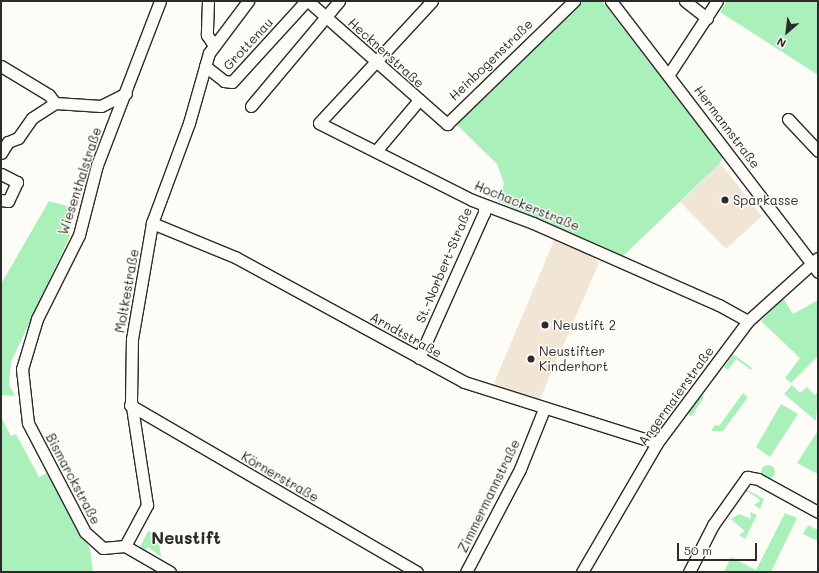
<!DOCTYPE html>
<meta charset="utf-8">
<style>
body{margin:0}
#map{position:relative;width:819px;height:573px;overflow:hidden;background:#fdfcf7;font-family:Mali,sans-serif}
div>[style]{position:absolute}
.built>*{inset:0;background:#f1e5d5}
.green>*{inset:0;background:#aaf0bb}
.round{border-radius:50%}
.roads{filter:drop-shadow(1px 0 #2b2b2b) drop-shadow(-1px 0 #2b2b2b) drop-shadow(0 1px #2b2b2b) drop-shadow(0 -1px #2b2b2b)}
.minor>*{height:11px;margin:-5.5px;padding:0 5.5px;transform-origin:5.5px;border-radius:5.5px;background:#fdfcf7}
.dots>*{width:11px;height:11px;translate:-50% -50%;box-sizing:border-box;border:2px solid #fdfcf7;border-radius:50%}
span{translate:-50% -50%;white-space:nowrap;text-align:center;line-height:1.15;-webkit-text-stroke:3px #fdfcf7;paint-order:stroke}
.street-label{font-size:13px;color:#2b2b2b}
.poi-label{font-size:13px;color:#2b2b2b}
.left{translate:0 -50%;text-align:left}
.district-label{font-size:17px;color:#2b2b2b;font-weight:700}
.frame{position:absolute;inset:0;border:2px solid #2b2b2b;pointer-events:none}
.north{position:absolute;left:767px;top:12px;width:40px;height:40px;-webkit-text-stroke:3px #fdfcf7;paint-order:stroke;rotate:208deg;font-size:11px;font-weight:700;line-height:16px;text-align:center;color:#2b2b2b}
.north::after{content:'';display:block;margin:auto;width:14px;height:18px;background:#2b2b2b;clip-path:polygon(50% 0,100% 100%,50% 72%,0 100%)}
.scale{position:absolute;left:677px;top:543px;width:80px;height:18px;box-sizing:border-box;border:2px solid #2b2b2b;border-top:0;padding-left:5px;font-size:12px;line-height:14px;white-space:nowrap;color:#2b2b2b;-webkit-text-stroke:3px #fdfcf7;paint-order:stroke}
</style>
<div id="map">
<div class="built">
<i style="clip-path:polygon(720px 163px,762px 216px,726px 249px,680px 202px)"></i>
<i style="clip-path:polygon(555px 238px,591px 254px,599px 263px,539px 401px,492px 388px)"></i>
</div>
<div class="green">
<i style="clip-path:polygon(580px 1px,602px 1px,723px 156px,720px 163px,622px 257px,498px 201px,504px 184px,497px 164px,456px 124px)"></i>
<i style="clip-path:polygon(727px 1px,818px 1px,818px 75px,720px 12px)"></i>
<i style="clip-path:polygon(49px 201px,73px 208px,69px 238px,11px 362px,9px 385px,15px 396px,1px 395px,1px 284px)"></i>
<i style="clip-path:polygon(783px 298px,793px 314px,818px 300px,818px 356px,791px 383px,785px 378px,800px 358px,761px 321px)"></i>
<i style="clip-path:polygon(733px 354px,752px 368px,751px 370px,736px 359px,728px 370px,724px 367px)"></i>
<i style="clip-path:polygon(792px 385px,800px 393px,807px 387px,815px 395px,818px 392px,816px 421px,784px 394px)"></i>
<i style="clip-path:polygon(743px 393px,748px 397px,723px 431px,711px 431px,715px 425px,719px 426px)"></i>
<i style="clip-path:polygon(702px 395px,704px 397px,691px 417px,688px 414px)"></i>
<i style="clip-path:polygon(781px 404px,798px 414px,770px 457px,756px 447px)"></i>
<i style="clip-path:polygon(1px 417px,11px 436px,16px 434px,39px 477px,47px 473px,90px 549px,93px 572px,1px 572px)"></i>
<i style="clip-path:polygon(817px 432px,818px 432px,818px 474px,797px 463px)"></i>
<i class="round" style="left:761px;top:465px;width:14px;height:14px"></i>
<i style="clip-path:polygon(742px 487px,764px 499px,760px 509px,754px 505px,760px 501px,758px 498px,746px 491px,739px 497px)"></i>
<i style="clip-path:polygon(750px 512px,757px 515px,745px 539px,739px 535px,745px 531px,731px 519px,739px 514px,751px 519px)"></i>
<i style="clip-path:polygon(785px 513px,797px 518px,771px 572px,724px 572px,731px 557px,756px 570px)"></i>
<i style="clip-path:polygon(808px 525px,818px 530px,818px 541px,803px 534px)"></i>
<i style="clip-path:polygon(148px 531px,158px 535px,161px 557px,148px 547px,146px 550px,140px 547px)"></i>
</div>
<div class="roads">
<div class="minor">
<i style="left:160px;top:1px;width:176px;rotate:111deg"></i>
<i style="left:97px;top:165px;width:72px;rotate:104.4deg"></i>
<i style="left:79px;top:235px;width:94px;rotate:116.6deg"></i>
<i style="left:37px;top:319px;width:52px;rotate:106.7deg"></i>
<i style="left:22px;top:369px;width:54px;rotate:83.7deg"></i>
<i style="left:28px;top:423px;width:123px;rotate:62.4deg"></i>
<i style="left:85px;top:532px;width:24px;rotate:42deg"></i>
<i style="left:103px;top:548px;width:22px;rotate:-5deg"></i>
<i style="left:125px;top:546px;width:52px;rotate:30deg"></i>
<i style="left:208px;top:1px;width:34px;rotate:92deg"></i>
<i style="left:207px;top:35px;width:11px;rotate:56deg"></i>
<i style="left:308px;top:1px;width:186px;rotate:41.5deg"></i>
<i style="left:447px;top:124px;width:177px;rotate:-44.1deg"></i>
<i style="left:432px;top:1px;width:166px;rotate:132.8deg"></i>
<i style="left:319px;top:123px;width:171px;rotate:26.7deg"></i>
<i style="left:472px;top:200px;width:65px;rotate:20.7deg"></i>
<i style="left:533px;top:223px;width:203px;rotate:23.8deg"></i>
<i style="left:719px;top:305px;width:33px;rotate:29deg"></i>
<i style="left:611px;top:1px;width:341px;rotate:52.6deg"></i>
<i style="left:685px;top:1px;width:28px;rotate:38deg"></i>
<i style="left:1px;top:66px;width:56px;rotate:31.1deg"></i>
<i style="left:49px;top:95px;width:10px;rotate:53deg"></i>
<i style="left:205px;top:66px;width:24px;rotate:38deg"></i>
<i style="left:224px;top:81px;width:8px;rotate:7deg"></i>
<i style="left:232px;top:82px;width:110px;rotate:-47.6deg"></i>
<i style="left:669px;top:74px;width:87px;rotate:-56.7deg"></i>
<i style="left:251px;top:106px;width:137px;rotate:-50deg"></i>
<i style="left:788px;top:119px;width:44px;rotate:46.8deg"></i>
<i style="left:376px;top:151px;width:67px;rotate:-49.9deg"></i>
<i style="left:1px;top:153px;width:13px;rotate:-58deg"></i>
<i style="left:8px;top:142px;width:11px;rotate:-22deg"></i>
<i style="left:18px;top:138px;width:24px;rotate:-55deg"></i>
<i style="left:32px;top:118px;width:27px;rotate:-33deg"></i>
<i style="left:55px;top:103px;width:46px;rotate:3.7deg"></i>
<i style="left:101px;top:106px;width:28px;rotate:-27deg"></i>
<i style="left:1px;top:174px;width:18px;rotate:27deg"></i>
<i style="left:17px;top:182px;width:21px;rotate:115deg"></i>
<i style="left:8px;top:201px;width:7px;rotate:-172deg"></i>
<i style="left:152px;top:223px;width:90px;rotate:22.3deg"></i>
<i style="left:235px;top:257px;width:261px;rotate:28.6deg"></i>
<i style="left:464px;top:382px;width:202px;rotate:17.5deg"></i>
<i style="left:419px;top:358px;width:159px;rotate:-65.9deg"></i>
<i style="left:484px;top:213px;width:8px;rotate:-90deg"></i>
<i style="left:130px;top:405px;width:332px;rotate:30.2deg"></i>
<i style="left:125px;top:546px;width:47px;rotate:-61.8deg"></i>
<i style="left:147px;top:505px;width:105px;rotate:-98.7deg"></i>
<i style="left:131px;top:401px;width:62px;rotate:-89.1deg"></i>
<i style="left:132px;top:339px;width:118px;rotate:-80.2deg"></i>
<i style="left:152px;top:223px;width:107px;rotate:-69.7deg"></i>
<i style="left:189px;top:123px;width:73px;rotate:-74.1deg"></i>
<i style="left:209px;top:53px;width:65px;rotate:-53.1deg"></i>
<i style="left:466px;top:572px;width:116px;rotate:-62.3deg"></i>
<i style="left:520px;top:469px;width:65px;rotate:-68.2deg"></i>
<i style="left:582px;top:572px;width:149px;rotate:-59.8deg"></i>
<i style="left:657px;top:443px;width:152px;rotate:-53.3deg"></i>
<i style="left:748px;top:321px;width:94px;rotate:-42deg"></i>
<i style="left:689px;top:572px;width:53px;rotate:-62.9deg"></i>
<i style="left:713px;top:525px;width:59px;rotate:-54.7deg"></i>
<i style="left:747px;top:477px;width:11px;rotate:10deg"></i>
<i style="left:758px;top:479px;width:68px;rotate:28.8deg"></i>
</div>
</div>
<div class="dots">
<i style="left:725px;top:200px;background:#2b2b2b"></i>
<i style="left:545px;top:325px;background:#2b2b2b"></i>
<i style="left:531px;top:359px;background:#2b2b2b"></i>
</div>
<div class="street-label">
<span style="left:248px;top:44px;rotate:-47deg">Grottenau</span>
<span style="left:386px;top:53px;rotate:42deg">Hecknerstraße</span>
<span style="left:491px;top:60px;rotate:-44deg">Heinbogenstraße</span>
<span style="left:727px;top:127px;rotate:53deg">Hermannstraße</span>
<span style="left:80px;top:181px;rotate:-72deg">Wiesenthalstraße</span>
<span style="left:527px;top:206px;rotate:22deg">Hochackerstraße</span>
<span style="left:444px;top:265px;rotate:-67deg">St.-Norbert-Straße</span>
<span style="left:127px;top:291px;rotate:-80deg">Moltkestraße</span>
<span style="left:406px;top:335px;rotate:29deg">Arndtstraße</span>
<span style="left:676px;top:396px;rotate:-54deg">Angermaierstraße</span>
<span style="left:280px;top:477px;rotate:30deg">Körnerstraße</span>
<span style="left:73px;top:479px;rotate:62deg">Bismarckstraße</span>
<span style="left:489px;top:496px;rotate:-64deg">Zimmermannstraße</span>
</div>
<div class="poi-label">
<span class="left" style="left:733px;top:200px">Sparkasse</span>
<span class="left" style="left:553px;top:325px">Neustift 2</span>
<span class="left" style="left:539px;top:359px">Neustifter<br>Kinderhort</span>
</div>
<div class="district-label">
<span style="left:186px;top:538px">Neustift</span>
</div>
<div class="frame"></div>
<div class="north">N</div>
<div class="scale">50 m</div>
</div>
